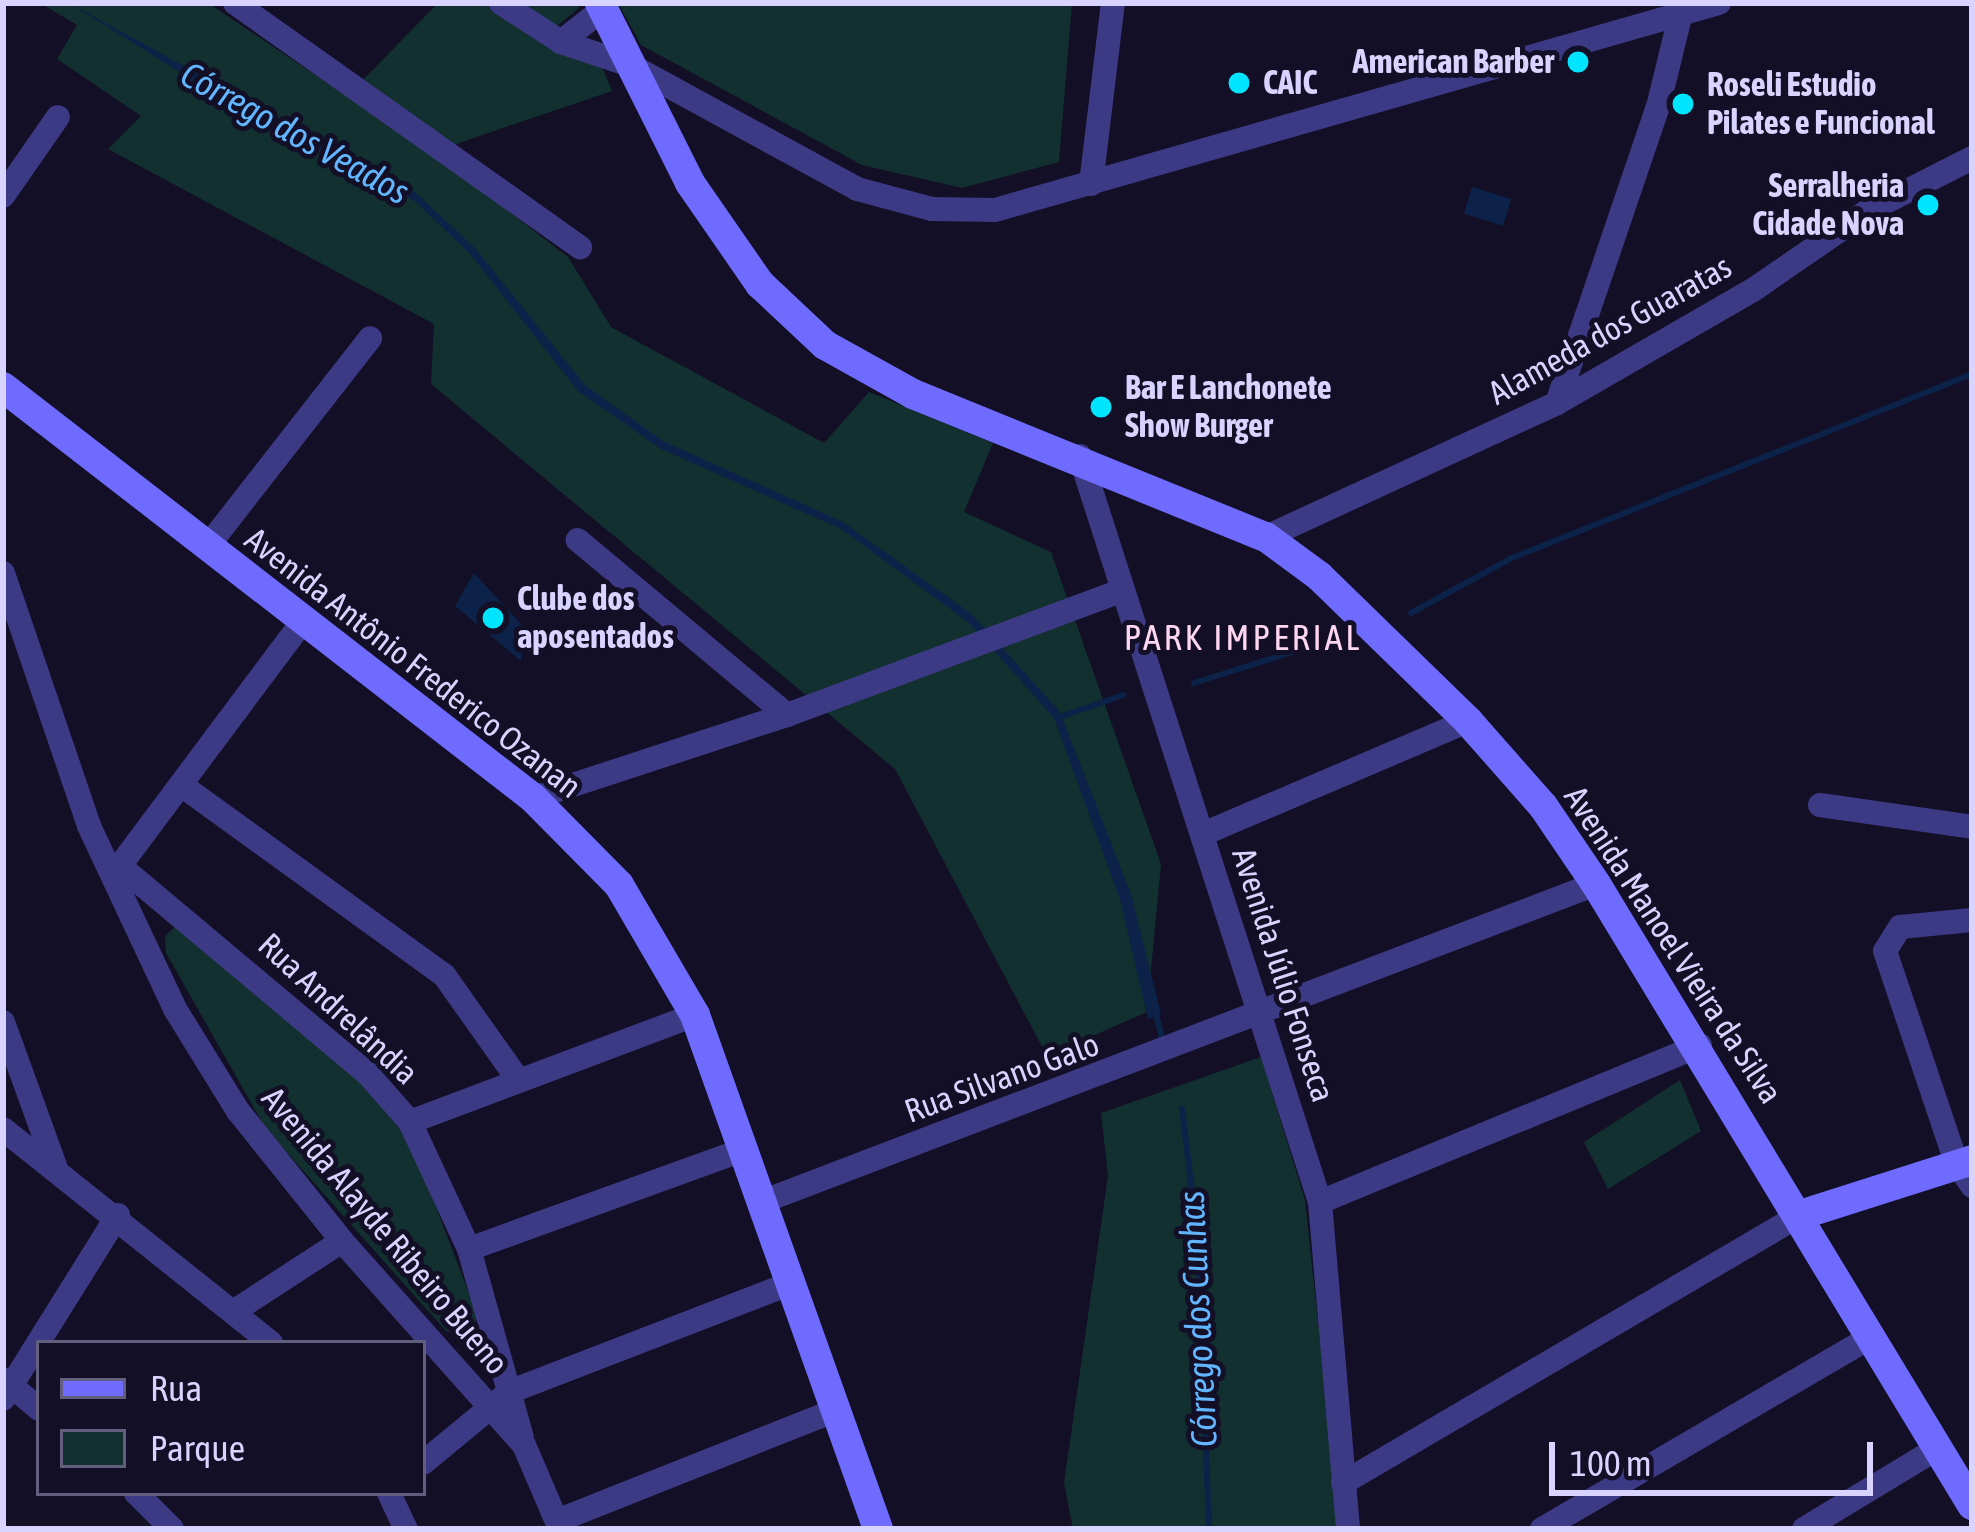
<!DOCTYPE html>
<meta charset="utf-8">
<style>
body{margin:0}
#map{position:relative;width:1975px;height:1532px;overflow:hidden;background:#130f26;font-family:"Asap Condensed",sans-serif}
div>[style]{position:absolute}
.green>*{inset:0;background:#12302f}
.water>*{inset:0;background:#0c2248;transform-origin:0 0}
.stream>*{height:6px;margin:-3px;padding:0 3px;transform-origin:3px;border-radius:3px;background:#0c2248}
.street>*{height:24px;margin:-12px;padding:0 12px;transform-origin:12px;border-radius:12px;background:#3d3a85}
.secondary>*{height:30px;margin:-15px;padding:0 15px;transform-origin:15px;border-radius:15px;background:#6f6bff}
.dots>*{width:33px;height:33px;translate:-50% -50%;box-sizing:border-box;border:6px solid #130f26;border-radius:50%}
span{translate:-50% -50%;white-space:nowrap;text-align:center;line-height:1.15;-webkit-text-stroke:10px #130f26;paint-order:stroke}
.poi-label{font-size:33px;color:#d9d4ff;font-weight:700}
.right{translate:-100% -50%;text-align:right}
.left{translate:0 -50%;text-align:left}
.street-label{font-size:33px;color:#d9d4ff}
.water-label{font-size:36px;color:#62b6ff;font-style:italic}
.neighbourhood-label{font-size:36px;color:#ffd6f0;letter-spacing:3px}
.frame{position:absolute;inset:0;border:6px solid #d9d4ff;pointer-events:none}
.legend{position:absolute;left:36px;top:1340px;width:390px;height:156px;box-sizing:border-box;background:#130f26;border:3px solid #625e7d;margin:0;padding:15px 21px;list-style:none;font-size:36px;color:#d9d4ff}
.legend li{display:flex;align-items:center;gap:24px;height:60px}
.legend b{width:60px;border:3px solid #625e7d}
.scale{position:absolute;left:1549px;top:1442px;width:324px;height:54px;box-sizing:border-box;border:6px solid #d9d4ff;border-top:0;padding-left:15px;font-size:36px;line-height:42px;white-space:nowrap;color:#d9d4ff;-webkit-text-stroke:9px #130f26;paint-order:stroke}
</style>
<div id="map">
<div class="green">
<i style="clip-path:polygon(40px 3px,208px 3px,442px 160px,568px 257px,611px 327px,824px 443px,869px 392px,993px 443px,964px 512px,1051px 552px,1161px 864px,1147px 1012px,1047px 1056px,895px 769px,431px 384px,434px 324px,108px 149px,141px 116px,57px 59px,77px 25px)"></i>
<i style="clip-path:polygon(438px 3px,485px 3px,550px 49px,599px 60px,612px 91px,447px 147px,361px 82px)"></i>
<i style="clip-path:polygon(522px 3px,576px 3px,579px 8px,556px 27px)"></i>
<i style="clip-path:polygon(618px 3px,1072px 3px,1059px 162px,962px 188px,862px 165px,641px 45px)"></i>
<i style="clip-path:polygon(175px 927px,361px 1078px,411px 1142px,477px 1314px,475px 1335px,446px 1331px,266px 1129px,166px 953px,165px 936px)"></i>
<i style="clip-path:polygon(1261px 1057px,1305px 1200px,1340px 1529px,1073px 1529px,1064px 1483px,1108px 1176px,1101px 1113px)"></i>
<i style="clip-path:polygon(1680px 1080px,1701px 1131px,1608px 1189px,1584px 1142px)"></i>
</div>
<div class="water">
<i style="clip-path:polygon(69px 3px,416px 193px,475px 248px,585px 385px,663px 441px,843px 522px,973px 615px,1060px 712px,1131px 894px,1161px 1014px,1148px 1019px,1120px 900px,1054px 718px,968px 622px,841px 529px,661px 449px,578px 391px,470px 254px,416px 202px,223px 99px)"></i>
<i style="left:1472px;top:187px;width:41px;height:28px;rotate:17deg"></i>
<i style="clip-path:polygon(474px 573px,527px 630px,521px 661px,455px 606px)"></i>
</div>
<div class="stream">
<i style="left:1411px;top:613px;width:115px;rotate:-28.6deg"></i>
<i style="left:1512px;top:558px;width:495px;rotate:-21.8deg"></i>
<i style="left:1194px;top:683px;width:153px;rotate:-17.5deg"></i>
<i style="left:1060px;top:717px;width:67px;rotate:-19.2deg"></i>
<i style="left:1155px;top:1010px;width:32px;rotate:76deg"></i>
<i style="left:1182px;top:1109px;width:134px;rotate:83.1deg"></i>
<i style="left:1198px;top:1242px;width:287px;rotate:87.8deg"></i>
</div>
<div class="street">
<i style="left:235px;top:3px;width:423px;rotate:35.3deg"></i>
<i style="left:501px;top:3px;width:72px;rotate:33deg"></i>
<i style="left:561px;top:42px;width:73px;rotate:18.4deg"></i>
<i style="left:630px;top:65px;width:259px;rotate:28.6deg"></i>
<i style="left:857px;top:189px;width:78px;rotate:14.9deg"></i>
<i style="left:932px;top:209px;width:63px;rotate:0.9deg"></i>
<i style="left:995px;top:210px;width:753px;rotate:-15.96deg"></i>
<i style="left:561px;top:42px;width:53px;rotate:-38.2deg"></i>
<i style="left:1091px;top:184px;width:182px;rotate:-83.1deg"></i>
<i style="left:3px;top:196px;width:96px;rotate:-55.2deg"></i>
<i style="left:1557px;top:403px;width:313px;rotate:-71.2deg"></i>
<i style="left:1658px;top:107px;width:93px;rotate:-76.3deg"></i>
<i style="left:1080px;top:456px;width:784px;rotate:72.17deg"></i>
<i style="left:1320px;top:1202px;width:328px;rotate:85.1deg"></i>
<i style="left:1266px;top:537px;width:320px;rotate:-24.7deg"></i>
<i style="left:1557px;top:403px;width:226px;rotate:-30deg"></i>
<i style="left:1753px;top:290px;width:137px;rotate:-34.6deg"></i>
<i style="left:1866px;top:212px;width:119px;rotate:-27deg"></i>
<i style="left:207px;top:547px;width:265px;rotate:-52deg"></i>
<i style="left:3px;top:573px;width:267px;rotate:71.2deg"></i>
<i style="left:89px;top:826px;width:202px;rotate:64.8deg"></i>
<i style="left:175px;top:1009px;width:120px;rotate:58.3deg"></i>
<i style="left:238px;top:1111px;width:166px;rotate:51.3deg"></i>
<i style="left:342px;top:1241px;width:273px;rotate:48.3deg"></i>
<i style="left:524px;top:1445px;width:91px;rotate:66.8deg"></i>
<i style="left:787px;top:715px;width:358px;rotate:-20.4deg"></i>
<i style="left:184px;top:787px;width:321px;rotate:35.9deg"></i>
<i style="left:444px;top:975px;width:126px;rotate:54.7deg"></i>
<i style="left:533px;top:798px;width:267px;rotate:-18.1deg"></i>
<i style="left:787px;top:715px;width:273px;rotate:-140.1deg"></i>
<i style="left:1820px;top:805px;width:154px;rotate:8.2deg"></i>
<i style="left:1203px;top:834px;width:288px;rotate:-23.1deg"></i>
<i style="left:120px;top:866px;width:322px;rotate:40deg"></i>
<i style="left:367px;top:1073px;width:65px;rotate:48.7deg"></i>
<i style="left:410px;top:1122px;width:140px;rotate:65.1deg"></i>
<i style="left:469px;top:1249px;width:195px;rotate:74.3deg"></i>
<i style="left:113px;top:875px;width:316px;rotate:-53.2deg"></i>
<i style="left:1972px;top:920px;width:72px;rotate:174.4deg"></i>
<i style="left:1900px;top:927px;width:28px;rotate:122deg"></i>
<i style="left:1885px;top:951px;width:223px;rotate:71.4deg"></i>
<i style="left:1956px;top:1162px;width:29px;rotate:56deg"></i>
<i style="left:3px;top:1022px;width:153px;rotate:70.1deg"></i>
<i style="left:410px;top:1122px;width:304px;rotate:-20.6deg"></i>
<i style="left:3px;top:1129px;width:343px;rotate:38.6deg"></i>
<i style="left:764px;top:1201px;width:890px;rotate:-20.86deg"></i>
<i style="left:1320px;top:1202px;width:411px;rotate:-22.4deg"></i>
<i style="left:469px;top:1249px;width:291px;rotate:-19.9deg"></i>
<i style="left:236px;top:1310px;width:126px;rotate:-33.1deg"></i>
<i style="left:3px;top:1379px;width:47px;rotate:39.8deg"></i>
<i style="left:3px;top:1399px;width:217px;rotate:-58deg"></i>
<i style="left:423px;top:1463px;width:112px;rotate:-39.5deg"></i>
<i style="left:509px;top:1392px;width:303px;rotate:-21.1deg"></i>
<i style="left:1343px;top:1483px;width:530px;rotate:-30.39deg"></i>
<i style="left:136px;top:1493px;width:51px;rotate:45deg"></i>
<i style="left:389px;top:1493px;width:40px;rotate:65deg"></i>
<i style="left:557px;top:1521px;width:302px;rotate:-21.7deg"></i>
<i style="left:1542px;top:1529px;width:380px;rotate:-30.3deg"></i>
<i style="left:1804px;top:1529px;width:154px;rotate:-31.2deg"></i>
</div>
<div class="secondary">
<i style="left:600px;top:3px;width:201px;rotate:63.4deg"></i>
<i style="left:690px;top:183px;width:123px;rotate:55.3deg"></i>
<i style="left:760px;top:284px;width:89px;rotate:43.2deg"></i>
<i style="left:825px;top:345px;width:101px;rotate:29.1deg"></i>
<i style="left:913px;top:394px;width:381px;rotate:22.1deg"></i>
<i style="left:1266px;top:537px;width:66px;rotate:36.3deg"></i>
<i style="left:1319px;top:576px;width:208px;rotate:44.2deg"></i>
<i style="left:1468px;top:721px;width:113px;rotate:48.6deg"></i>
<i style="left:1543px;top:806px;width:94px;rotate:55.8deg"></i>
<i style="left:1596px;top:884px;width:726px;rotate:58.81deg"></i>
<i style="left:3px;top:387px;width:671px;rotate:37.79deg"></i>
<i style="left:533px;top:798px;width:122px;rotate:45.3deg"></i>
<i style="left:619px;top:885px;width:151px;rotate:59.7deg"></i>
<i style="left:695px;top:1015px;width:546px;rotate:70.4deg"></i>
<i style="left:1800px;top:1215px;width:181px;rotate:-17.7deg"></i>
</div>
<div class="dots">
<i style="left:1578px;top:62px;background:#00e5ff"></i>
<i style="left:1239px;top:83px;background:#00e5ff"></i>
<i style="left:1683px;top:104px;background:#00e5ff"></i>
<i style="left:1928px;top:205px;background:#00e5ff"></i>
<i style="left:1101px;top:407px;background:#00e5ff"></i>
<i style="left:493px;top:618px;background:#00e5ff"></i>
</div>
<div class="poi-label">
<span class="right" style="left:1554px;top:62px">American Barber</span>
<span class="left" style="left:1263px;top:83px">CAIC</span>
<span class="left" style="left:1707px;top:104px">Roseli Estudio<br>Pilates e Funcional</span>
<span class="right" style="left:1904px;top:205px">Serralheria<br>Cidade Nova</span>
<span class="left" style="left:1125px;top:407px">Bar E Lanchonete<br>Show Burger</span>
<span class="left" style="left:517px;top:618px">Clube dos<br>aposentados</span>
</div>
<div class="street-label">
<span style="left:1610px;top:330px;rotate:-29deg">Alameda dos Guaratas</span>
<span style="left:413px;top:663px;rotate:38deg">Avenida Antônio Frederico Ozanan</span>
<span style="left:1673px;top:945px;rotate:57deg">Avenida Manoel Vieira da Silva</span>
<span style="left:1283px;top:975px;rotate:72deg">Avenida Júlio Fonseca</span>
<span style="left:338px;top:1009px;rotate:43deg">Rua Andrelândia</span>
<span style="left:1002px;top:1078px;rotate:-20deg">Rua Silvano Galo</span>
<span style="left:385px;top:1231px;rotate:50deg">Avenida Alayde Ribeiro Bueno</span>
</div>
<div class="water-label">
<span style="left:295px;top:133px;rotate:29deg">Córrego dos Veados</span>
<span style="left:1198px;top:1319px;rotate:-93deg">Córrego dos Cunhas</span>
</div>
<div class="neighbourhood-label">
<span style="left:1243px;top:638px">PARK IMPERIAL</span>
</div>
<div class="frame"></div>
<ul class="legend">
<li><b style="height:15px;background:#6f6bff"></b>Rua</li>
<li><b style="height:33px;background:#12302f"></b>Parque</li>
</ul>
<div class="scale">100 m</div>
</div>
